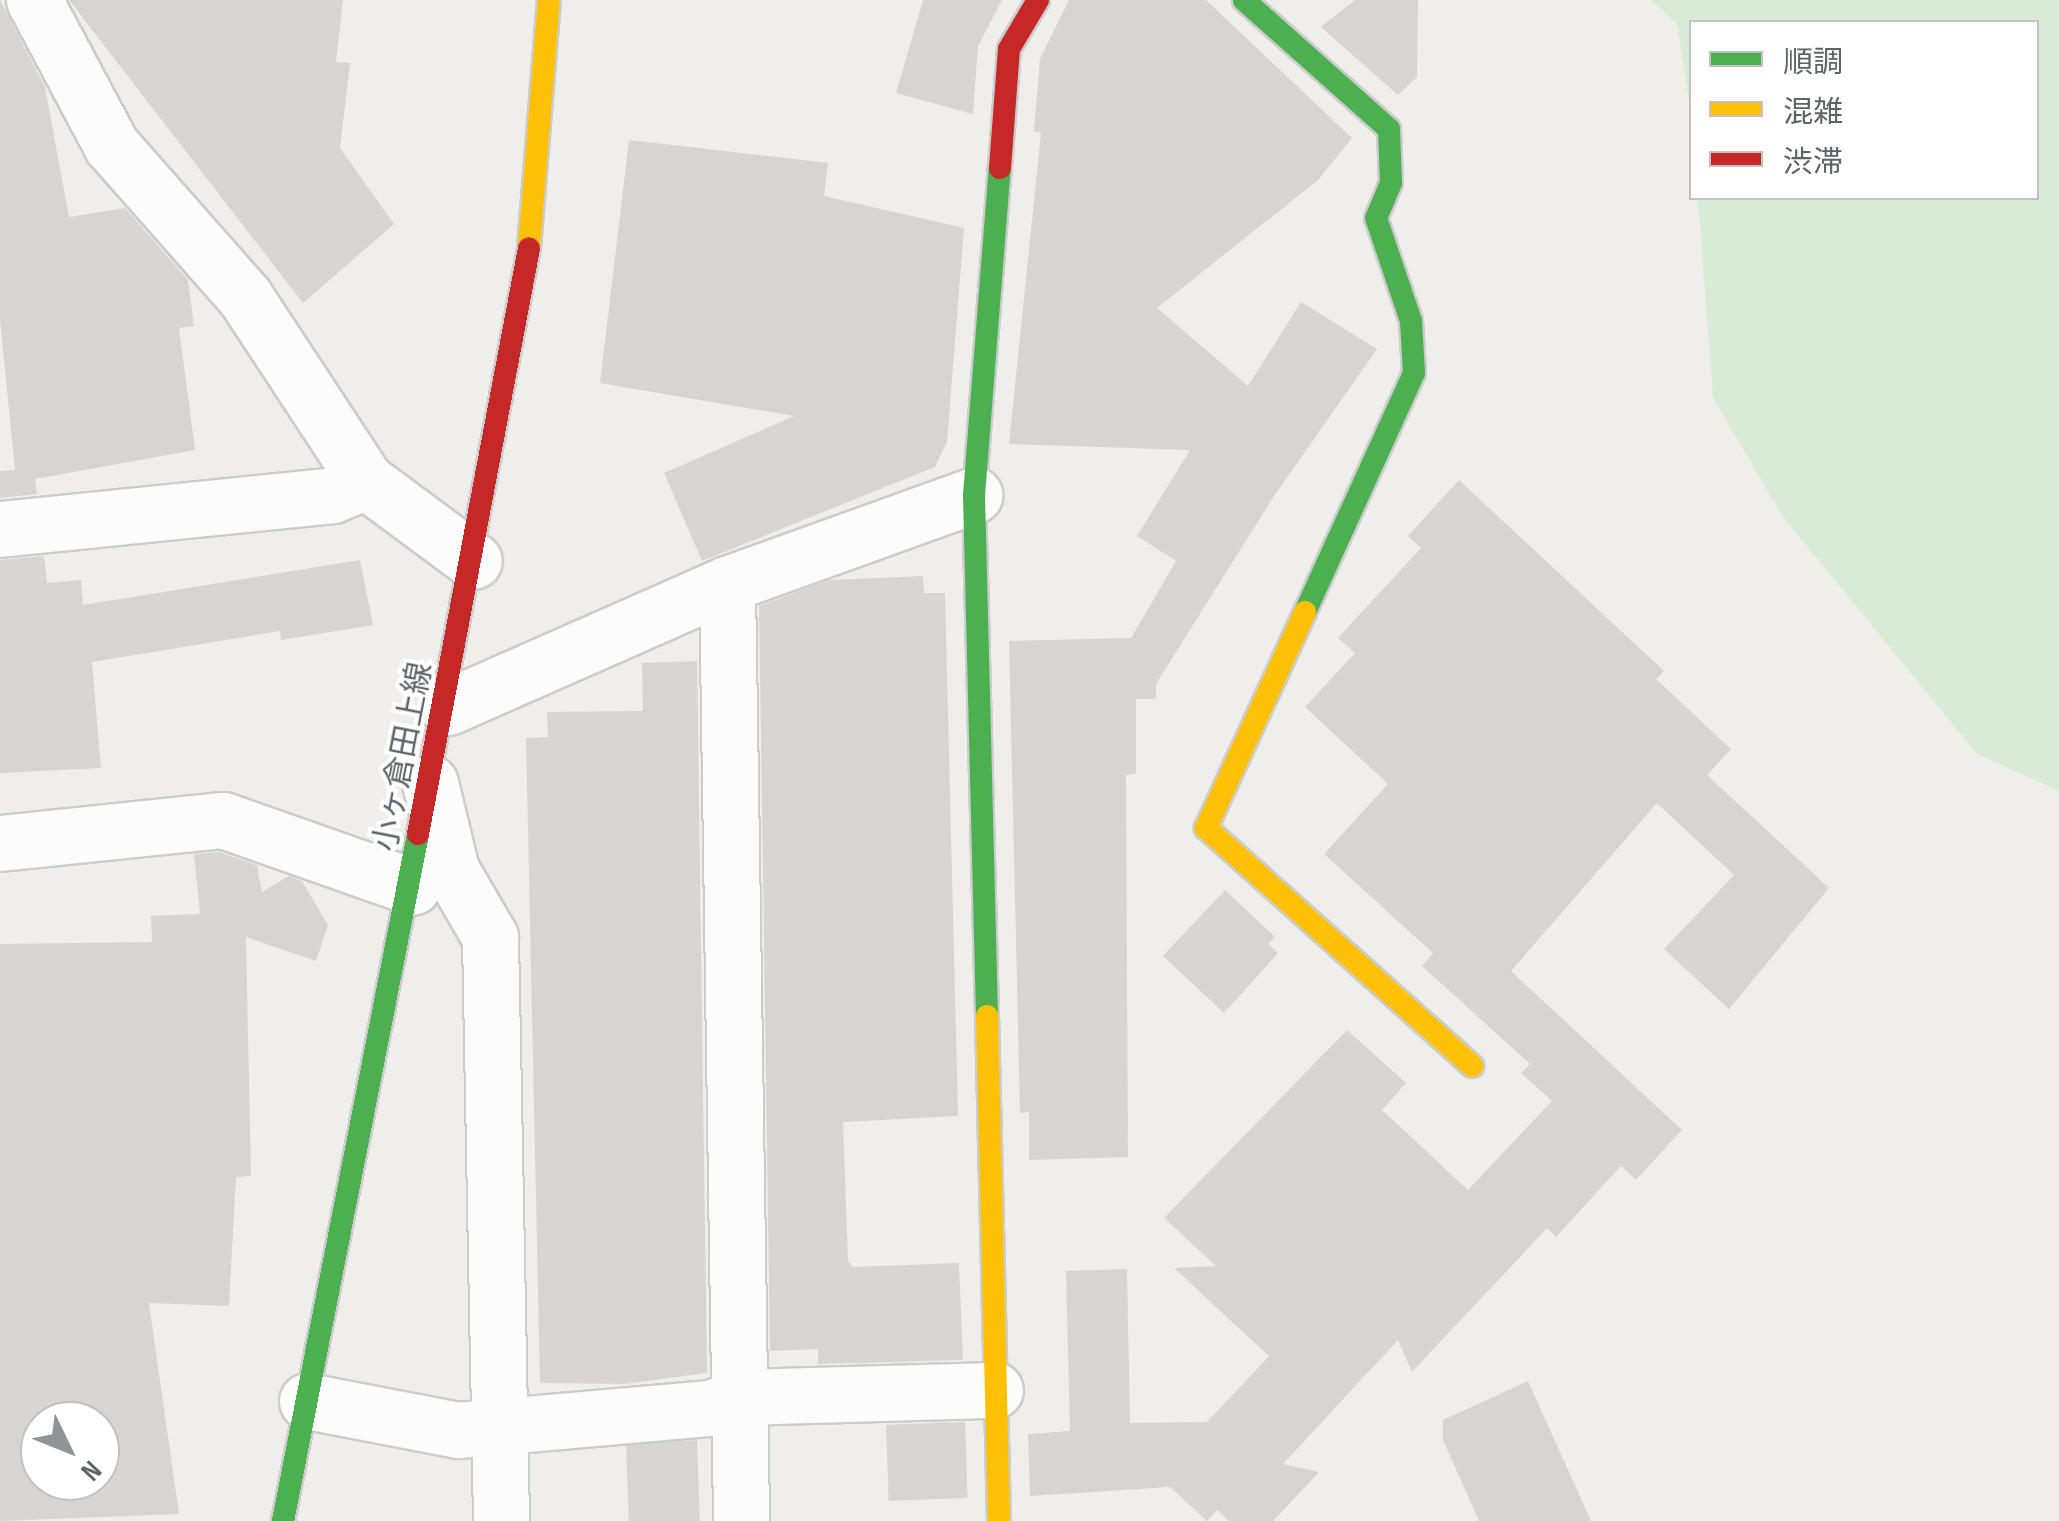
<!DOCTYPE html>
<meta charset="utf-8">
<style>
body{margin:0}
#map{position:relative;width:2059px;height:1521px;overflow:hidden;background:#efeeea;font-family:"Sofia Sans Condensed","Noto Sans JP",sans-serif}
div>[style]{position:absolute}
.green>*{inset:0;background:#d8ebd6}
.building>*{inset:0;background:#d6d5d3;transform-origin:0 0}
.roads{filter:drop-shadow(2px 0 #cbcccc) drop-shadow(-2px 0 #cbcccc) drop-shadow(0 2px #cbcccc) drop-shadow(0 -2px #cbcccc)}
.street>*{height:55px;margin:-27.5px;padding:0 27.5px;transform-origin:27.5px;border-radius:27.5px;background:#fdfcfc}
.fast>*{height:22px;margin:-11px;padding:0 11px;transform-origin:11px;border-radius:11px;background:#4caf50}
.slow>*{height:22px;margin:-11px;padding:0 11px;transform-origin:11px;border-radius:11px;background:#ffc107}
.jam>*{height:22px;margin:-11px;padding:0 11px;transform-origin:11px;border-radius:11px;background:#c62828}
span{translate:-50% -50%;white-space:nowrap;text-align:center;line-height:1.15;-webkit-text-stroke:8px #fff;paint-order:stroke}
.street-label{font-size:32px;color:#5f6368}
.legend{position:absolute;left:1689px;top:20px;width:350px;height:180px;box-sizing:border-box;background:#fff;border:2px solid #bfc1c3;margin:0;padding:12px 18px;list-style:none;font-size:30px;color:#5f6368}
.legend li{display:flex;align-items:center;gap:20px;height:50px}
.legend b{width:50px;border:2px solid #bfc1c3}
.north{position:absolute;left:20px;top:1401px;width:100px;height:100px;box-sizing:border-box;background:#fff;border:2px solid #bfc1c3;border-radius:50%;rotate:133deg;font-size:28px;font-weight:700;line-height:40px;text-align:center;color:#5f6368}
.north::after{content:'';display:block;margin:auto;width:35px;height:45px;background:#919496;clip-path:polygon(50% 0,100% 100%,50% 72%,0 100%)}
</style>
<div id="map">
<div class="green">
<i style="clip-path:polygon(1651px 0,2059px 0,2059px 791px,1977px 754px,1783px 517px,1713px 398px,1698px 198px,2036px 198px,2036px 22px,1692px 22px,1691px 114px,1677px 24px)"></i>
</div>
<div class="building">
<i style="clip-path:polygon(0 0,45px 87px,69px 217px,125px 208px,188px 280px,194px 326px,179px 328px,195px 450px,35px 479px,37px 494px,0 498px,0 471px,15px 470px,0 320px)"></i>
<i style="clip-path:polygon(69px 0,343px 0,336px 62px,350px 63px,340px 148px,394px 224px,303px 303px)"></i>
<i style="clip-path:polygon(923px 0,1002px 0,978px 46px,973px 114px,896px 93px)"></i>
<i style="clip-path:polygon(1069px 0,1206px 0,1352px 138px,1318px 180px,1157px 308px,1248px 386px,1301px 302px,1377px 349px,1274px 496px,1156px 684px,1156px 699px,1136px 699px,1136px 774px,1126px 775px,1128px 1157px,1029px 1160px,1029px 1112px,1020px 1113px,1009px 641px,1131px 638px,1176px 561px,1137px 536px,1190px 450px,1009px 444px,1041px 133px,1034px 131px,1040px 59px)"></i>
<i style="clip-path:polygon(1355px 0,1418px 0,1417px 77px,1398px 95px,1321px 27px)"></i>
<i style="clip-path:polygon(629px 140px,828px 163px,824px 196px,964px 228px,947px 442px,935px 467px,702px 561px,664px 473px,794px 416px,600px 383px)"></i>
<i style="clip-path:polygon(1459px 480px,1664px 671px,1656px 679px,1731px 749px,1707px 775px,1829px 888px,1729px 1009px,1664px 949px,1734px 875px,1657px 803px,1511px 971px,1682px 1130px,1636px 1180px,1621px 1166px,1556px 1237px,1547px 1228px,1412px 1372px,1398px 1340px,1283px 1464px,1319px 1472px,1273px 1521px,1229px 1521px,1217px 1510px,1207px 1521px,1170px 1487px,1030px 1496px,1028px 1434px,1070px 1431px,1066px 1271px,1127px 1269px,1130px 1423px,1207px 1422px,1269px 1356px,1174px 1268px,1216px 1266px,1164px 1218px,1347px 1030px,1406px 1083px,1382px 1110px,1468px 1190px,1552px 1101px,1521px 1073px,1530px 1064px,1422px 966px,1433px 953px,1324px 854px,1388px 784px,1305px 707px,1355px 653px,1338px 638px,1421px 548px,1408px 536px)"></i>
<i style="clip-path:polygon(44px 556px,47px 583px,81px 580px,83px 605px,360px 560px,373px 625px,281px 640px,280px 631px,92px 662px,101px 768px,0 773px,0 560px)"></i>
<i style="clip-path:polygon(923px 576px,924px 593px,945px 593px,958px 1116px,843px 1122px,848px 1261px,853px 1267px,959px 1263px,963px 1360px,818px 1364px,818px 1349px,770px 1351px,759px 606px,829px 580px)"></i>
<i style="clip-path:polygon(697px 661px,707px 1373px,624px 1384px,540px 1383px,526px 738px,548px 737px,547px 712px,643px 711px,642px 663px)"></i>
<i style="clip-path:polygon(evenodd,219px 852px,257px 865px,262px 892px,289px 876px,302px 881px,328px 925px,316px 961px,246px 937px,251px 1176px,236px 1177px,229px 1306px,149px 1303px,179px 1514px,0 1521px,0 944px,152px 942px,151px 916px,200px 914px,194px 854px,219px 852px,40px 1421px,100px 1421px,100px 1481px,40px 1481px,40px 1421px)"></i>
<i style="clip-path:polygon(1225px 890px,1275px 937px,1268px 944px,1278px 953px,1224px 1013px,1163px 956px)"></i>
<i style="clip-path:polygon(1528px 1381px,1591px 1521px,1479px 1521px,1443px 1440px,1443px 1420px)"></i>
<i style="left:965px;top:1422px;width:76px;height:79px;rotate:88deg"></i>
<i style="left:697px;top:1440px;width:81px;height:71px;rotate:88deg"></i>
</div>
<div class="roads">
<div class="street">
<i style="left:34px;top:0;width:164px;rotate:62deg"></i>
<i style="left:111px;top:145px;width:203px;rotate:48.6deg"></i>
<i style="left:245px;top:297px;width:220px;rotate:56.7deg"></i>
<i style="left:366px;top:481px;width:134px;rotate:36.5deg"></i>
<i style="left:0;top:529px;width:334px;rotate:-5.8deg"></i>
<i style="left:332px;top:495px;width:37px;rotate:-22deg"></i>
<i style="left:727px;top:584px;width:937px;rotate:89.14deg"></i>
<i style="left:448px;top:707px;width:305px;rotate:-23.8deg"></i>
<i style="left:727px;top:584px;width:263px;rotate:-19.8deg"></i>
<i style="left:430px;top:783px;width:89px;rotate:76.4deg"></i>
<i style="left:451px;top:870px;width:78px;rotate:59.8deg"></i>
<i style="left:490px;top:937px;width:584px;rotate:88.92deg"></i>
<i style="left:0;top:843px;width:224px;rotate:-5.9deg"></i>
<i style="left:223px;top:820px;width:201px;rotate:19.4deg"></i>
<i style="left:307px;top:1401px;width:154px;rotate:10.9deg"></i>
<i style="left:458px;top:1430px;width:253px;rotate:-5deg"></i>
<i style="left:710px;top:1408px;width:32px;rotate:-20deg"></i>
<i style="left:740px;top:1397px;width:255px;rotate:-1.6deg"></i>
</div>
<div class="fast">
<i style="left:1244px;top:0;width:194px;rotate:41.7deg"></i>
<i style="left:1389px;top:129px;width:54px;rotate:87.9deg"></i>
<i style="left:1391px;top:183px;width:38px;rotate:113deg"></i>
<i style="left:1376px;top:218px;width:109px;rotate:71.2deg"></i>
<i style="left:1411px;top:321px;width:52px;rotate:86.7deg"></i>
<i style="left:1414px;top:373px;width:263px;rotate:114.5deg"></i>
<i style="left:987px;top:1016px;width:521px;rotate:-91.43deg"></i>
<i style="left:974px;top:495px;width:328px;rotate:-85.5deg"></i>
<i style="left:283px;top:1521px;width:700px;rotate:-78.88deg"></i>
</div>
<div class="slow">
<i style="left:529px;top:248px;width:249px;rotate:-85.4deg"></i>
<i style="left:1305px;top:612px;width:238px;rotate:114.6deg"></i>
<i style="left:1206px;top:828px;width:357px;rotate:41.8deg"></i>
<i style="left:987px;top:1016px;width:505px;rotate:88.64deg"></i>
</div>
<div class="jam">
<i style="left:1000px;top:168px;width:119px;rotate:-85.7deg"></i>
<i style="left:1009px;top:49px;width:57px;rotate:-59.4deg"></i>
<i style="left:418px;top:834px;width:596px;rotate:-79.27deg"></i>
</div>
</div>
<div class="street-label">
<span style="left:404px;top:757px;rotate:-79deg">小ヶ倉田上線</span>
</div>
<ul class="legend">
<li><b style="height:12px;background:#4caf50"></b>順調</li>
<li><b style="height:12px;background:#ffc107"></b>混雑</li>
<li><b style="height:12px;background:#c62828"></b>渋滞</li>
</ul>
<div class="north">N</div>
</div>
